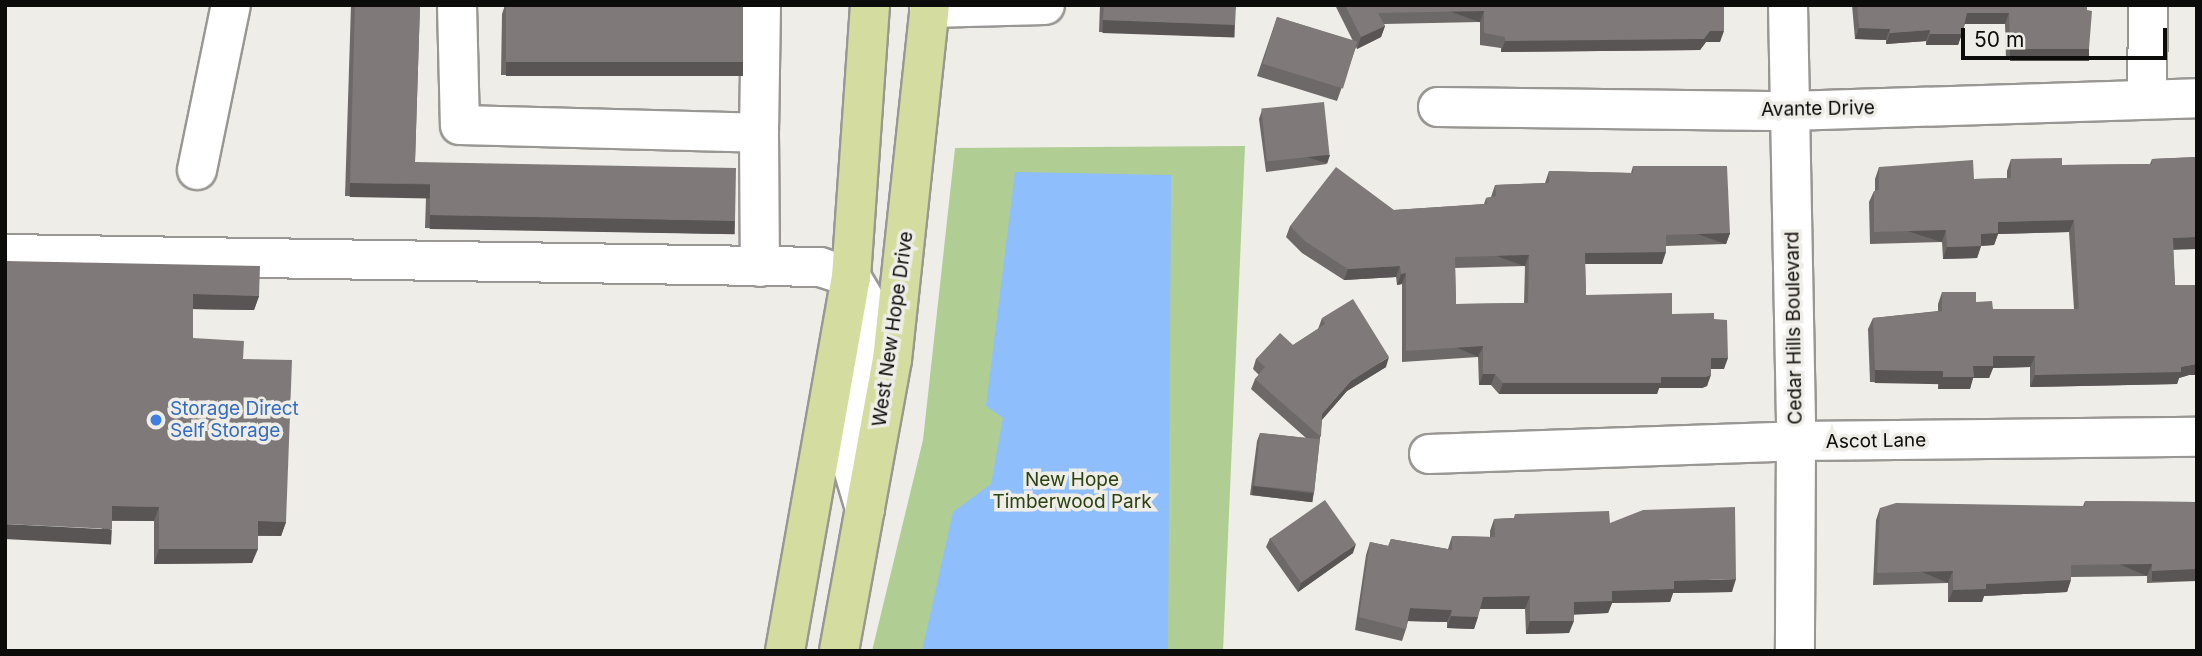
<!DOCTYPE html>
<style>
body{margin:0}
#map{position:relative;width:2202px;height:656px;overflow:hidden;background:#eeede8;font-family:Inter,sans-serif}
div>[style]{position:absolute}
.green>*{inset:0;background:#b0cd94}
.water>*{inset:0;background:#8ebefb}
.roads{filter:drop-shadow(2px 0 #999793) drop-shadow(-2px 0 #999793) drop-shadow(0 2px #999793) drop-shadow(0 -2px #999793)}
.minor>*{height:38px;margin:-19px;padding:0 19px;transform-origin:19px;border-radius:19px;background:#fff}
.major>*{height:38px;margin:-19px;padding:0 19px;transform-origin:19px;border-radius:19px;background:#d4dd9f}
.wall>*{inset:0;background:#6d6968}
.shaded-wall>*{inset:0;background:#595555;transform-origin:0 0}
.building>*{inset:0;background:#7f7a79;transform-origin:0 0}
.dots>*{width:19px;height:19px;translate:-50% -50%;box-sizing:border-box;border:4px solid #eeede8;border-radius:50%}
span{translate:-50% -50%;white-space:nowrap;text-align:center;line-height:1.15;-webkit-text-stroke:7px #eeede8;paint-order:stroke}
.street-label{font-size:19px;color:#0c0c0a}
.shop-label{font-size:19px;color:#366cbe}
.left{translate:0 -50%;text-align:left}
.park-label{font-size:19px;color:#2b410f}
.frame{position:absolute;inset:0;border:7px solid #0c0c0a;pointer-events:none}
.scale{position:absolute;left:1961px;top:28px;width:206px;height:32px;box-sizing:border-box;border:4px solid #0c0c0a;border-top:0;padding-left:9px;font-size:21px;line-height:24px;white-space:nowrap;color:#0c0c0a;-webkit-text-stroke:5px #eeede8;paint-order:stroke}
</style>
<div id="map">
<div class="green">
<i style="clip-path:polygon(1245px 146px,1223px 651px,872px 651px,923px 440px,955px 148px)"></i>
</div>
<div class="water">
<i style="clip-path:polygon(1015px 172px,1171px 175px,1168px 651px,922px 651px,953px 512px,991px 484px,1003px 418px,986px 406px)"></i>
</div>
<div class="roads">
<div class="minor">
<i style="left:457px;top:5px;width:120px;rotate:88.6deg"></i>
<i style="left:460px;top:125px;width:299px;rotate:1.5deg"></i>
<i style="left:759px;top:133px;width:128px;rotate:-89.1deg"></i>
<i style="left:1788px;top:5px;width:436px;rotate:88.9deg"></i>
<i style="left:1796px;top:441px;width:210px;rotate:90.3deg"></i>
<i style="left:929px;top:8px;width:116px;rotate:-1.5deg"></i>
<i style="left:2147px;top:99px;width:94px;rotate:-89.4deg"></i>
<i style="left:1438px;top:107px;width:352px;rotate:0.7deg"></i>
<i style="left:1790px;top:111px;width:407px;rotate:-1.8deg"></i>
<i style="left:759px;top:133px;width:134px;rotate:89.6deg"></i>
<i style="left:197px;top:170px;width:168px;rotate:-78.4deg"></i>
<i style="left:5px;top:254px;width:815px;rotate:0.91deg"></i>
<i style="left:820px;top:267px;width:33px;rotate:18deg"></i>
<i style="left:851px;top:277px;width:43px;rotate:59.3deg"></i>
<i style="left:873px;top:314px;width:152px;rotate:97.9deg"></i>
<i style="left:852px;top:465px;width:46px;rotate:73.5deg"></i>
<i style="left:1429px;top:454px;width:367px;rotate:-2deg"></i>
<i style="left:1796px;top:441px;width:401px;rotate:-0.6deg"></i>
</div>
<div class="major">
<i style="left:785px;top:651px;width:380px;rotate:-80deg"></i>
<i style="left:851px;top:277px;width:273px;rotate:-86deg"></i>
<i style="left:839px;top:651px;width:296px;rotate:-79.7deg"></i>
<i style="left:892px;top:360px;width:357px;rotate:-83.9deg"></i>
</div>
</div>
<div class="wall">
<i style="clip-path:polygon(351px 5px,420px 5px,415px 162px,730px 234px,425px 228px,426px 197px,345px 196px)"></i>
<i style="clip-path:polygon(505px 5px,743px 5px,743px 62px,738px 75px,501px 75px,502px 14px)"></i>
<i style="clip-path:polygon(1100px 5px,1236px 5px,1230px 37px,1099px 32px)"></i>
<i style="clip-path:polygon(1335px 5px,1724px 5px,1720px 42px,1706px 42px,1700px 50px,1501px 52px,1501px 48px,1480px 45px,1480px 22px,1384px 24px,1385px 26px,1381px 37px,1357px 49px,1356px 47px,1337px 101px,1257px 76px,1277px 17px,1353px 41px)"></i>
<i style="clip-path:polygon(1852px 5px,2087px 5px,2085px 60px,2006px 60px,2005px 24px,1965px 24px,1958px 45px,1926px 45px,1926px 41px,1886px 44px,1886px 40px,1855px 39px)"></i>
<i style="clip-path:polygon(1262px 110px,1327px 164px,1266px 172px,1259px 119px)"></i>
<i style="clip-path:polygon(2197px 157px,2197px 249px,2173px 249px,2175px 285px,2189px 375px,2179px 378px,2177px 384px,2030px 387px,2030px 367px,1993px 368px,1989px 378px,1973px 378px,1970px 389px,1938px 389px,1938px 383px,1870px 382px,1868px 329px,1873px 318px,1938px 311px,1938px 304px,1942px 292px,1976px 302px,1993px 309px,2074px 309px,2069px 232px,1998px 234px,1994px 245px,1981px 246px,1977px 258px,1943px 259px,1942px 242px,1870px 244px,1869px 202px,1874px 191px,1875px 191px,1875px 179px,1879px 167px,1974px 179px,2007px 178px,2007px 171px,2011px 159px,2062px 165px,2150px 164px,2152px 159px)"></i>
<i style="clip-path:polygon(evenodd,1633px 166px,1730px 233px,1726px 244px,1666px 246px,1662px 264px,1585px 264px,1586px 295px,1672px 314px,1714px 319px,1724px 369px,1711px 369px,1707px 386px,1702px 388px,1659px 388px,1657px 394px,1499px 394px,1491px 385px,1479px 385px,1478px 357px,1402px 362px,1402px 284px,1397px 285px,1396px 277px,1344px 280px,1302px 253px,1286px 237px,1290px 226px,1394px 210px,1484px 204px,1486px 198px,1491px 197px,1495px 185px,1545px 183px,1549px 171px,1631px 173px,1633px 166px,1525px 266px,1524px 303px,1456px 304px,1455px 268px,1525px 266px)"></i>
<i style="clip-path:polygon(5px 261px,259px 296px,254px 310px,193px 309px,193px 338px,243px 359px,286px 522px,281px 536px,258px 536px,252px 563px,154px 564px,154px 521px,112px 521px,107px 543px)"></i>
<i style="clip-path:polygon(1322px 318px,1386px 367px,1347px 391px,1322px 420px,1314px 493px,1311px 502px,1250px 495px,1257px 441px,1260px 433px,1306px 438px,1251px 389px,1255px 379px,1259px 375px,1253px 369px,1256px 359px,1293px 345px,1318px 329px)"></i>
<i style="clip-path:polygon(2085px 501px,2197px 502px,2197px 581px,2147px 583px,2147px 576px,2071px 577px,2067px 592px,1984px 596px,1982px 602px,1948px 602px,1948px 583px,1873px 585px,1876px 520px,1880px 508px,2083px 506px)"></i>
<i style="clip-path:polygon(1515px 514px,1610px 523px,1732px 592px,1673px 593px,1670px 602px,1612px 603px,1608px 613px,1574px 614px,1569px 633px,1526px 634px,1525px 609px,1480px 609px,1474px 629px,1447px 628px,1447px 622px,1408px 621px,1406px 629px,1402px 641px,1355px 630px,1366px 555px,1370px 542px,1388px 546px,1391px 539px,1448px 549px,1452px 536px,1490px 537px,1490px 531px,1494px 519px,1514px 518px)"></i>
<i style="clip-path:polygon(1270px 538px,1353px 553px,1298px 592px,1266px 547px)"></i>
</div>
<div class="shaded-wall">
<i style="left:1484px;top:11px;width:12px;height:106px;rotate:110deg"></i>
<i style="clip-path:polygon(1967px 13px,2009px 13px,2005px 24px,1963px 24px)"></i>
<i style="left:1103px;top:20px;width:132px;height:13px;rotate:2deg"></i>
<i style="clip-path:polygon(1385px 26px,1381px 37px,1357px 49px,1361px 37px)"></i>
<i style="clip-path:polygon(1859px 28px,1890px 29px,1886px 40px,1855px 39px)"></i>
<i style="clip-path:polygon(1930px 30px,1926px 41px,1886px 44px,1890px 33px)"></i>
<i style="clip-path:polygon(1710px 31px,1724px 31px,1720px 42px,1706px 42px,1700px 50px,1501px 52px,1505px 41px)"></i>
<i style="clip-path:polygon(1930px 34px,1962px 34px,1958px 45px,1926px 45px)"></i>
<i style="left:2010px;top:49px;width:79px;height:12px"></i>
<i style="left:506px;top:62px;width:237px;height:14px"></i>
<i style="left:1330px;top:155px;width:9px;height:62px;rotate:108deg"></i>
<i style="left:350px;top:183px;width:80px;height:14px;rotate:1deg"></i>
<i style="left:430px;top:215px;width:305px;height:14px;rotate:1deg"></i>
<i style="clip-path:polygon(2074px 220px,2069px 232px,1998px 234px,1994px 245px,1976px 246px,1981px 234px,1998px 222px)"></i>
<i style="left:1946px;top:230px;width:13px;height:72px;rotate:108deg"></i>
<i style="left:1730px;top:233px;width:12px;height:64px;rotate:110deg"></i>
<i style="clip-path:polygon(2197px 237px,2197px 249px,2169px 250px,2173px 238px)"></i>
<i style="clip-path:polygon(1981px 246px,1977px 258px,1943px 259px,1947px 247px)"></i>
<i style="clip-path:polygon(1666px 252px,1662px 264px,1581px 264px,1585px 253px)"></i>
<i style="left:1529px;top:255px;width:12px;height:74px;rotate:110deg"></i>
<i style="clip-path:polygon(1400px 266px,1396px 277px,1344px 280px,1348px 269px)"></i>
<i style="clip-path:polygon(1406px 273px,1402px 284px,1397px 285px,1401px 274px)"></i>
<i style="clip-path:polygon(193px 294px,259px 296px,254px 310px,188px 309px)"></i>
<i style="left:1483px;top:346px;width:12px;height:77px;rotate:114deg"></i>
<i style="clip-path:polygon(1993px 356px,2035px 356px,2030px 367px,1993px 368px,1989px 378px,1973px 378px,1970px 389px,1938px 389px,1943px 377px,1973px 366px)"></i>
<i style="clip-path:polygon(1389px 357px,1386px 367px,1347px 391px,1318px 424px,1322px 414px,1351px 381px)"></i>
<i style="clip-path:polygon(1711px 358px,1728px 358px,1724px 369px,1707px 369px)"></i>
<i style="clip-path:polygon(2194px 364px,2197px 364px,2197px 375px,2189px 375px,2179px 378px,2177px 384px,2030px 387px,2035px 375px,2181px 367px)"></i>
<i style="left:1875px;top:370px;width:68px;height:13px;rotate:1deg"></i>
<i style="clip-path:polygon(1483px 374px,1495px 374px,1491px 385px,1479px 385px)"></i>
<i style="clip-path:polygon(1711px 375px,1707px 386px,1702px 388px,1659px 388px,1657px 394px,1499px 394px,1503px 383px)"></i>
<i style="left:1253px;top:486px;width:61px;height:9px;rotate:7deg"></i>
<i style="clip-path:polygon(112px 506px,159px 507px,154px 521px,107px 520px)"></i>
<i style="clip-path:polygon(258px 521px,286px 522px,281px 536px,253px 535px)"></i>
<i style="left:5px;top:524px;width:107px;height:15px;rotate:3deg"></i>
<i style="clip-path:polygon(1356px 544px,1353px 553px,1298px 592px,1301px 583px)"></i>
<i style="clip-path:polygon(159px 549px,258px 549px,252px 563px,154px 564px)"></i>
<i style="left:2152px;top:564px;width:13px;height:81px;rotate:113deg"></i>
<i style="left:2197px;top:569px;width:12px;height:45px;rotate:90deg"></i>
<i style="left:1953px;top:571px;width:13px;height:76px;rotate:113deg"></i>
<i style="clip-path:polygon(1736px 579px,1732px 592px,1673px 593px,1670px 602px,1612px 603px,1608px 613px,1569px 615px,1574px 602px,1612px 591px,1674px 581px)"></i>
<i style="clip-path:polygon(2071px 580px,2067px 592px,1984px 596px,1982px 602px,1948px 602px,1953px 590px,1986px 584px)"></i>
<i style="clip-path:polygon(1530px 596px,1525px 609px,1479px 609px,1483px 597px)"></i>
<i style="clip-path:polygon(1410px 608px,1452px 610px,1447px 622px,1405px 621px)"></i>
<i style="clip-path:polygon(1451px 616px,1478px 617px,1474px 629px,1447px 628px)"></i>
<i style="clip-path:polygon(1530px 621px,1574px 621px,1569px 633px,1526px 634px)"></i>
</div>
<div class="building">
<i style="clip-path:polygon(355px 5px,420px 5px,415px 162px,736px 168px,735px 221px,430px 215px,430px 184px,350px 183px)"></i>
<i style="left:506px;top:5px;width:237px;height:57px"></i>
<i style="clip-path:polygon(1104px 5px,1236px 5px,1235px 25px,1103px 20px)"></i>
<i style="clip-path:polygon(1345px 5px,1724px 5px,1724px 31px,1710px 31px,1704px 39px,1505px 41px,1505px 37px,1484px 33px,1484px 11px,1378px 13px,1385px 26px,1361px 37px)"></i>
<i style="clip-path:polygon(1857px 5px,2087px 5px,2087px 10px,2092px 11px,2089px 49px,2010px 49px,2009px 13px,1967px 13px,1962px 34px,1930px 34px,1930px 30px,1890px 33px,1890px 29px,1859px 28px)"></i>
<i style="left:1277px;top:17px;width:84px;height:49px;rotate:17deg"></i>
<i style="left:1324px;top:102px;width:53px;height:63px;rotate:84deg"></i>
<i style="clip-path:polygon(2197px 157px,2197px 237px,2173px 238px,2175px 285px,2197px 285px,2197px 364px,2181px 367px,2181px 372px,2035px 375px,2035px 356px,1993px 356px,1993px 366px,1973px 366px,1974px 377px,1943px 377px,1943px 371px,1875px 370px,1873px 318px,1942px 311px,1942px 292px,1976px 292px,1976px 302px,1992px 301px,1993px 309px,2079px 309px,2074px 220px,1998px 222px,1998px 233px,1981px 234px,1981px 246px,1947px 247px,1946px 230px,1874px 232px,1874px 191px,1879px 190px,1879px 167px,1973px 160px,1974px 179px,2011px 178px,2011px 159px,2062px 158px,2062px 165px,2152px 164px,2152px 159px)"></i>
<i style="clip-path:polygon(evenodd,1633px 166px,1727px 166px,1730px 233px,1666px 235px,1666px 252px,1585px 253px,1586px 295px,1672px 293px,1672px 314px,1714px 313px,1714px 319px,1727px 320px,1728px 358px,1711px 358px,1711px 375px,1706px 377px,1661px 377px,1661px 383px,1503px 383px,1495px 374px,1483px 374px,1483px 346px,1406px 351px,1406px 273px,1401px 274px,1400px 266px,1348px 269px,1306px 242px,1290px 226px,1336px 167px,1394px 210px,1487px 204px,1486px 198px,1496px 196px,1495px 185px,1549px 183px,1549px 171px,1633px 173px,1633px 166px,1529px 255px,1528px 303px,1456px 304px,1455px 257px,1529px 255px)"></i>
<i style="clip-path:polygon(5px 261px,260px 266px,259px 296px,193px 294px,193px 338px,244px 341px,243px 359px,292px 360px,286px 522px,258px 521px,258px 549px,159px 549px,159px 507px,112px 506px,112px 529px,5px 524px)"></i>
<i style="clip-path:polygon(1353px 299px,1389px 357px,1351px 381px,1322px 414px,1321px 437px,1255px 379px,1265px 367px,1256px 359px,1280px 333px,1293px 345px,1325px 324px,1322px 318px)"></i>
<i style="left:1260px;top:433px;width:60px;height:53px;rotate:6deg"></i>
<i style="left:1325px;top:500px;width:54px;height:67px;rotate:55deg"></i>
<i style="clip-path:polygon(2085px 501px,2197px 502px,2197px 569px,2152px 571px,2152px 564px,2071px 565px,2071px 580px,1986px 584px,1986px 589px,1953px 590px,1953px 571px,1877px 573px,1880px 508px,1896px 503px,2085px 506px)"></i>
<i style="clip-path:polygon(1735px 507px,1736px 579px,1674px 581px,1674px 589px,1612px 591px,1612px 601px,1574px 602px,1574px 621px,1530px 621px,1530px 596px,1483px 597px,1478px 617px,1451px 616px,1452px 610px,1410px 608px,1406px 629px,1359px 617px,1370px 542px,1389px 546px,1391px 539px,1452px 550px,1452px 536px,1495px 537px,1494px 519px,1515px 518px,1515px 514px,1609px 511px,1610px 523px,1643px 510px)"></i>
<i style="left:2124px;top:650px;width:42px;height:1px"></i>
</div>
<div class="dots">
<i style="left:156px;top:420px;background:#3f7fe0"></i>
</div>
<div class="street-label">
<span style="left:1818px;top:109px;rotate:-1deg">Avante Drive</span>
<span style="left:1794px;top:328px;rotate:-91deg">Cedar Hills Boulevard</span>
<span style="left:893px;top:329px;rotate:-82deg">West New Hope Drive</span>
<span style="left:1876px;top:441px;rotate:-1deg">Ascot Lane</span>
</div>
<div class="shop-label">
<span class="left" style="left:170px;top:420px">Storage Direct<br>Self Storage</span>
</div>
<div class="park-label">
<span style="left:1072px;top:491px">New Hope<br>Timberwood Park</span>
</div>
<div class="frame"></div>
<div class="scale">50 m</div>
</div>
